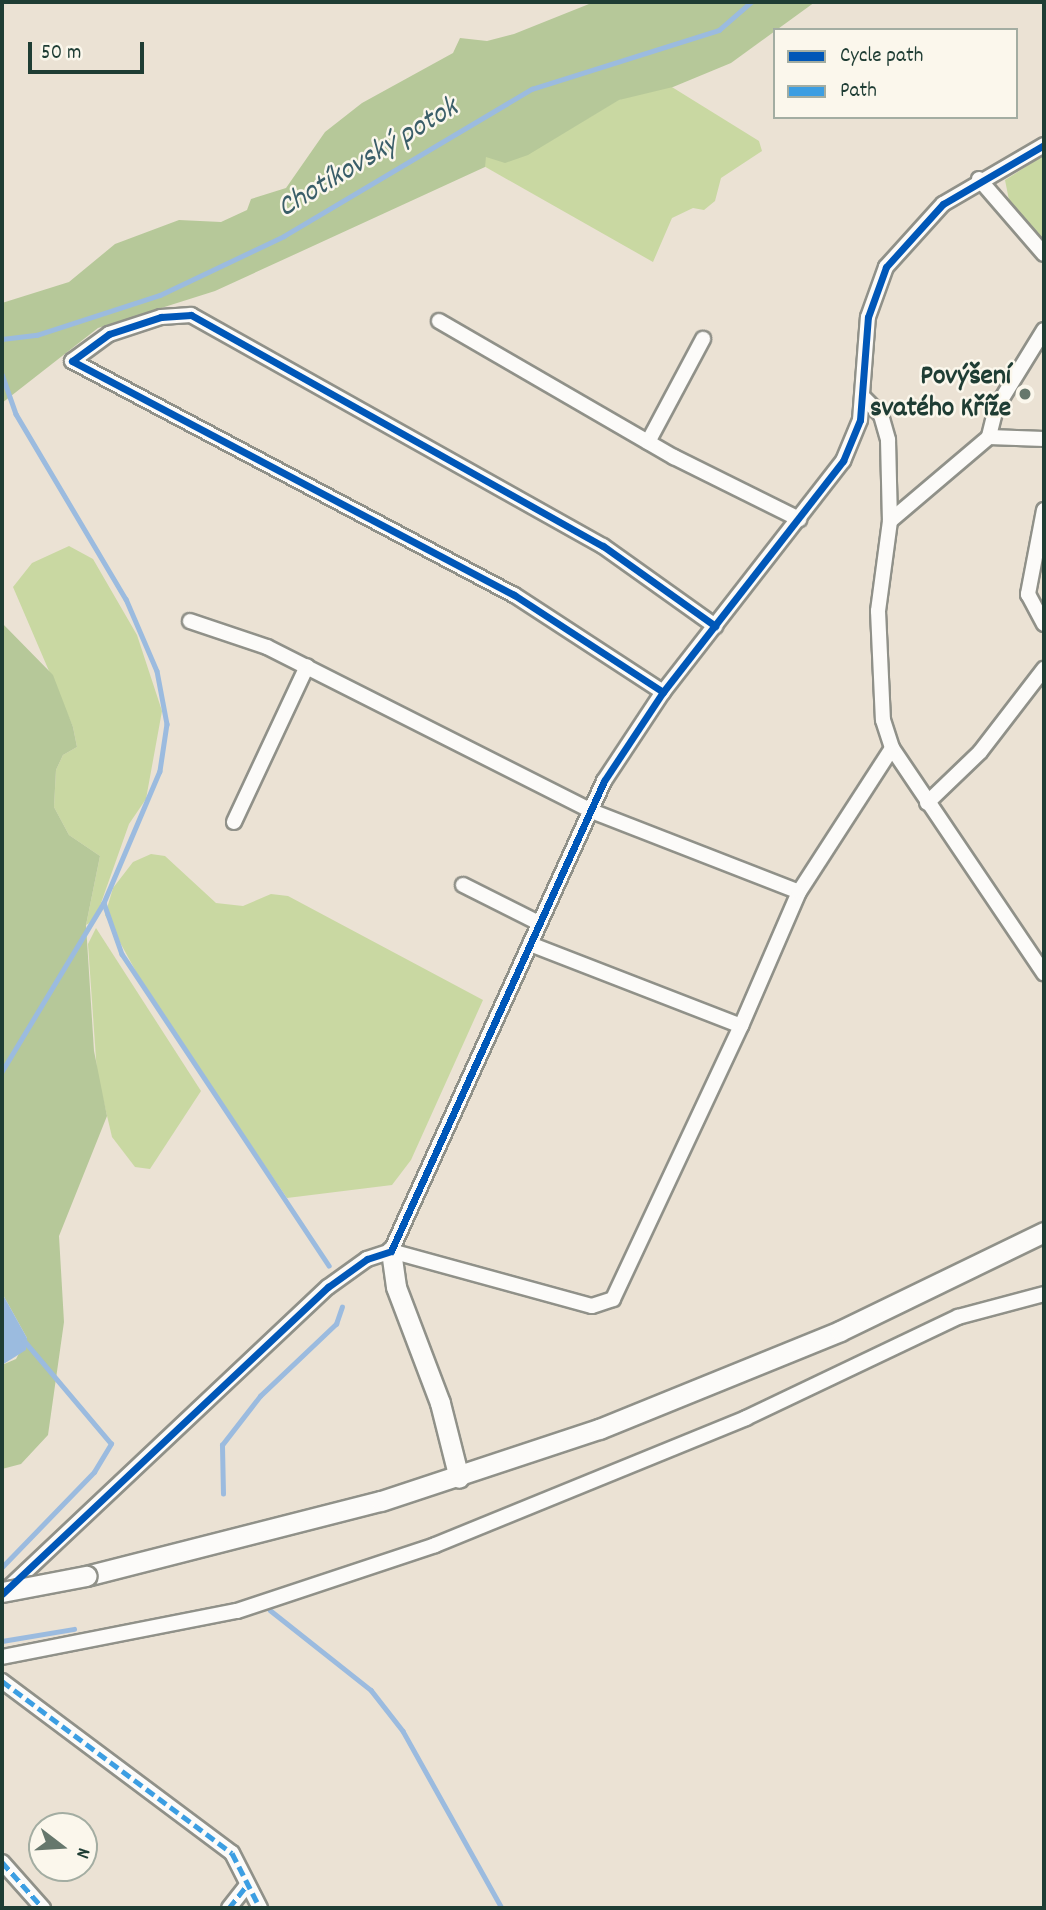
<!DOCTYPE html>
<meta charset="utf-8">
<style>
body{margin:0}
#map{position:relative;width:1046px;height:1910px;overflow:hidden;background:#ebe2d4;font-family:Dekko,sans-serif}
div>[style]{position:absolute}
.green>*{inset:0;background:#c9d8a2}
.forest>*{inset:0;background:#b6c899}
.water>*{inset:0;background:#9bbbdf}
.stream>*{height:4.5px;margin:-2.25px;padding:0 2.25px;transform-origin:2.25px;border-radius:2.25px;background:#9bbbdf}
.roads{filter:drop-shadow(2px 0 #909189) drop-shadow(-2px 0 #909189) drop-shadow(0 2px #909189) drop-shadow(0 -2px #909189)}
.minor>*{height:14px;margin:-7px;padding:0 7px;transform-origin:7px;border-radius:7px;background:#fcfbf9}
.major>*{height:19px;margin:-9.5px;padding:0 9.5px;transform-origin:9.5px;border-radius:9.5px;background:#fcfbf9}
.bridges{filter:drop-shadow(2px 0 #909189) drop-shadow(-2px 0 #909189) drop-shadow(0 2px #909189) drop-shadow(0 -2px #909189)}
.major-bridge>*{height:19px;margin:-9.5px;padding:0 9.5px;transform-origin:9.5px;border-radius:9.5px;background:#fcfbf9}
.quiet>*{height:5px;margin-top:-2.5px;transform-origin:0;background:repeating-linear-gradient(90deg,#3c9ee2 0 10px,transparent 0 15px)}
.cycleway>*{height:7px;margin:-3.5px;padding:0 3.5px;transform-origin:3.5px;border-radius:3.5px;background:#0057b8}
.dots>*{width:19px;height:19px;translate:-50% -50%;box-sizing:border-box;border:4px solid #fbf7ec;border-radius:50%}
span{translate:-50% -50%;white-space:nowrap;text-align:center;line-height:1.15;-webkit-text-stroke:5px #fbf7ec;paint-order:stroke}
.poi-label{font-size:28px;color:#1f3d34;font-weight:700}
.right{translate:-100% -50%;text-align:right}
.water-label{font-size:30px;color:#3a5e69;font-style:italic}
.frame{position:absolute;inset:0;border:4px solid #1f3d34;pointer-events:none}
.legend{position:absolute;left:773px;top:28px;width:245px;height:91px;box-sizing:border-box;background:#fbf7ec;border:2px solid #a3ada2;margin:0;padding:9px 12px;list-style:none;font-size:21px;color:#1f3d34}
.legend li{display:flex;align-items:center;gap:14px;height:35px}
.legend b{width:35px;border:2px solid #a3ada2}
.north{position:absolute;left:28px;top:1812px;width:70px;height:70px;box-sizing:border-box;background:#fbf7ec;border:2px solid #a3ada2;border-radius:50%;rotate:107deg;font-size:19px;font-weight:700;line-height:28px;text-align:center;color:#1f3d34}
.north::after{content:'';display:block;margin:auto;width:24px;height:32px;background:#66776c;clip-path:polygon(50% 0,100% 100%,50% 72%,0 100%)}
.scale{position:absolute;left:28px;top:42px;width:116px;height:32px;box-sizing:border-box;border:4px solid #1f3d34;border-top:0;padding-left:9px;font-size:21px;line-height:24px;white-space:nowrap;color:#1f3d34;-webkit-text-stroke:5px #fbf7ec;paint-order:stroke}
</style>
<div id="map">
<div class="green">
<i style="clip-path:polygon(667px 84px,759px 141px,762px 151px,721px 178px,715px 201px,704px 210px,693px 208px,672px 218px,653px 262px,482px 165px,486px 157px,545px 144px,618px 100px)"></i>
<i style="clip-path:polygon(1044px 155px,1044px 246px,1009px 200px,1005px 180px)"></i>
<i style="clip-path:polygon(69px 546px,93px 559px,137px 635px,162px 711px,146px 799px,129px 824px,95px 920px,86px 925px,100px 856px,69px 835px,54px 807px,56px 770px,63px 755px,77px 747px,73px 727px,13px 587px,32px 563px)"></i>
<i style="clip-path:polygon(151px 854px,165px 856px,216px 903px,243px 906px,271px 894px,288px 896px,483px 1000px,411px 1160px,392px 1185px,287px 1198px,151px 999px,105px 915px,113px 888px,133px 862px)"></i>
<i style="clip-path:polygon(96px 928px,201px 1091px,150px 1169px,135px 1167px,112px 1137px,97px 1073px,88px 944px)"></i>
</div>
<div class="forest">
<i style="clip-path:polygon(594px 2px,815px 2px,731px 63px,673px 87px,619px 100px,528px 155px,505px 163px,486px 157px,485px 167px,215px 291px,98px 328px,2px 403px,2px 303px,69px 282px,115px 244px,179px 220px,221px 222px,247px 210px,251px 199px,286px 188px,325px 132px,362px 103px,453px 53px,460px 38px,487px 41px,514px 34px)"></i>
<i style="clip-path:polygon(2px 623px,53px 675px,73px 727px,77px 747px,63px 755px,56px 770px,54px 807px,69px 835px,100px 856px,86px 925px,94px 1051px,107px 1116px,59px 1236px,64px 1322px,48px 1435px,21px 1464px,2px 1469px,2px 1365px,16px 1359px,27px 1338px,2px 1293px)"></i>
</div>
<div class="water">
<i style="clip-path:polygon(2px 1293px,27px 1338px,26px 1350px,2px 1365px)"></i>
</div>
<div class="stream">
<i style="left:2px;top:339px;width:35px;rotate:-7deg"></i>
<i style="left:37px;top:335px;width:129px;rotate:-18deg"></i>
<i style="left:160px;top:295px;width:137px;rotate:-25.4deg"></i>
<i style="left:284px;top:236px;width:288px;rotate:-30.7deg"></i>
<i style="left:532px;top:89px;width:196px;rotate:-17.5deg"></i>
<i style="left:719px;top:30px;width:43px;rotate:-41.2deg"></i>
<i style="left:2px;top:374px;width:42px;rotate:70.7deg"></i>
<i style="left:16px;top:414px;width:215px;rotate:59.3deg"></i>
<i style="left:126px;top:599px;width:78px;rotate:66.7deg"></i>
<i style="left:157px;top:671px;width:54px;rotate:79.3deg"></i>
<i style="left:167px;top:724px;width:48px;rotate:98.5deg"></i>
<i style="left:160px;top:771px;width:143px;rotate:113deg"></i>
<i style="left:104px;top:903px;width:197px;rotate:121.1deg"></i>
<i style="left:104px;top:903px;width:54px;rotate:70.6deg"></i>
<i style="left:122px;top:954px;width:374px;rotate:56.4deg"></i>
<i style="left:223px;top:1494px;width:49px;rotate:-91.2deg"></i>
<i style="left:222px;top:1445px;width:62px;rotate:-52.2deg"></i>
<i style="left:260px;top:1396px;width:105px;rotate:-43.5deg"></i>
<i style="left:336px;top:1324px;width:18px;rotate:-71deg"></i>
<i style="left:2px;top:1567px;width:132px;rotate:-45.9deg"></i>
<i style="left:94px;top:1472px;width:33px;rotate:-59deg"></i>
<i style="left:111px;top:1444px;width:135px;rotate:-130.2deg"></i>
<i style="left:270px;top:1610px;width:129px;rotate:38.4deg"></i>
<i style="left:371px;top:1690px;width:52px;rotate:52deg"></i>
<i style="left:403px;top:1731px;width:203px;rotate:60.8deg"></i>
<i style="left:2px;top:1641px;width:73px;rotate:-9.5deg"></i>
</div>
<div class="roads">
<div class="minor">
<i style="left:979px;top:179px;width:99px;rotate:49.1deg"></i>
<i style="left:439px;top:321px;width:272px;rotate:30.1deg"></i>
<i style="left:674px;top:457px;width:140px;rotate:26.4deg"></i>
<i style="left:1044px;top:330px;width:92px;rotate:121.6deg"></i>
<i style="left:996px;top:408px;width:30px;rotate:104deg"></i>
<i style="left:989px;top:437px;width:130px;rotate:139.7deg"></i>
<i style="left:890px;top:521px;width:91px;rotate:97.6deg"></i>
<i style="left:878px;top:611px;width:109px;rotate:87.4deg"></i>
<i style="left:883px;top:720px;width:29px;rotate:72deg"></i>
<i style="left:892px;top:748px;width:272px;rotate:56deg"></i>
<i style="left:864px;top:398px;width:24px;rotate:45deg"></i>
<i style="left:881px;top:415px;width:26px;rotate:74deg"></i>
<i style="left:888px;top:440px;width:81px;rotate:88.6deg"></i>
<i style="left:989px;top:437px;width:55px;rotate:2.1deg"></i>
<i style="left:648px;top:442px;width:117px;rotate:-61.9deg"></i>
<i style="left:1044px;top:510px;width:86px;rotate:100.8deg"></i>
<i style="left:1028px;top:594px;width:34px;rotate:62deg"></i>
<i style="left:190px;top:621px;width:81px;rotate:18.7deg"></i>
<i style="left:267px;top:647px;width:361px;rotate:26.8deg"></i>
<i style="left:589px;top:810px;width:225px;rotate:21.3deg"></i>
<i style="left:663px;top:692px;width:178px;rotate:-146.9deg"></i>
<i style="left:514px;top:595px;width:500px;rotate:-152.1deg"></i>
<i style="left:72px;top:361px;width:46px;rotate:-36.1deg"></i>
<i style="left:109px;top:334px;width:55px;rotate:-18.1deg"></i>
<i style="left:161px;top:317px;width:30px;rotate:-4deg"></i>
<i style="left:191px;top:315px;width:472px;rotate:29.3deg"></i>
<i style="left:603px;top:546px;width:138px;rotate:35.5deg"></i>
<i style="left:927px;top:803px;width:74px;rotate:-43.9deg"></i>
<i style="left:980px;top:752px;width:105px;rotate:-52.4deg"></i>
<i style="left:234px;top:822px;width:172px;rotate:-64.9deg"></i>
<i style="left:463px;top:885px;width:85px;rotate:26.6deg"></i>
<i style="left:530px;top:944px;width:226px;rotate:21.2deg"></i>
<i style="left:741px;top:1026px;width:146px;rotate:-66.6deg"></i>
<i style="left:799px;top:892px;width:171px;rotate:-57.1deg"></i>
<i style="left:391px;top:1251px;width:516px;rotate:-65.62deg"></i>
<i style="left:604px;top:781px;width:107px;rotate:-56.5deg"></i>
<i style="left:663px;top:692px;width:293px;rotate:-52.1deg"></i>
<i style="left:843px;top:461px;width:44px;rotate:-67.5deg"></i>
<i style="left:860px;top:420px;width:103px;rotate:-85.6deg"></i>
<i style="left:868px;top:317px;width:53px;rotate:-70.2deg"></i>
<i style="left:886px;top:267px;width:85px;rotate:-47.9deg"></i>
<i style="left:943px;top:204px;width:117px;rotate:-30.3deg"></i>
<i style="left:3px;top:1593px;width:446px;rotate:-43.3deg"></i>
<i style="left:328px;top:1287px;width:48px;rotate:-35.7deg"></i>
<i style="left:367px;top:1259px;width:25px;rotate:-18deg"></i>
<i style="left:391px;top:1251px;width:208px;rotate:15.3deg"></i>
<i style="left:592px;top:1306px;width:22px;rotate:-18deg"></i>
<i style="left:613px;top:1299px;width:302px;rotate:-64.9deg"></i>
<i style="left:2px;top:1657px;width:239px;rotate:-11.1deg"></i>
<i style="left:237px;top:1611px;width:209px;rotate:-18.4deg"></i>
<i style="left:435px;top:1545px;width:336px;rotate:-22.2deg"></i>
<i style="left:746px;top:1418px;width:235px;rotate:-25.5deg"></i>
<i style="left:958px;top:1317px;width:89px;rotate:-15deg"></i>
<i style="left:2px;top:1681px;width:287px;rotate:36.8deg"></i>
<i style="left:232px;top:1853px;width:62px;rotate:63deg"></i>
<i style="left:2px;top:1862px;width:62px;rotate:48.3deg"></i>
<i style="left:229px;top:1908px;width:28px;rotate:-52deg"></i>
</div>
<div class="major">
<i style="left:391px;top:1251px;width:36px;rotate:82deg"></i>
<i style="left:396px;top:1287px;width:124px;rotate:69.2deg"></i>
<i style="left:440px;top:1403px;width:77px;rotate:75.8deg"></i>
<i style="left:86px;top:1576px;width:304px;rotate:-14.3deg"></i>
<i style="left:381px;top:1501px;width:230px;rotate:-18.3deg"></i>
<i style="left:599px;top:1429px;width:260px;rotate:-22.1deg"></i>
<i style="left:840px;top:1331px;width:227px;rotate:-25.9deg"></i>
</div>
</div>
<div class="bridges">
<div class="major-bridge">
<i style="left:2px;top:1592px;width:86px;rotate:-10.8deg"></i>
</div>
</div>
<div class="quiet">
<i style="left:2px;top:1681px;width:287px;rotate:36.8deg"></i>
<i style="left:232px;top:1853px;width:62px;rotate:63deg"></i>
<i style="left:2px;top:1862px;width:62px;rotate:48.3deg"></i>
<i style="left:229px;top:1908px;width:28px;rotate:-52deg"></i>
</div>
<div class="cycleway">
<i style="left:663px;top:692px;width:178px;rotate:-146.9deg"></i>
<i style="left:514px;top:595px;width:500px;rotate:-152.1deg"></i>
<i style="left:72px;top:361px;width:46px;rotate:-36.1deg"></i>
<i style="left:109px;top:334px;width:55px;rotate:-18.1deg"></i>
<i style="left:161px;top:317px;width:30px;rotate:-4deg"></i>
<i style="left:191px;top:315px;width:472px;rotate:29.3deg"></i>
<i style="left:603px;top:546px;width:138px;rotate:35.5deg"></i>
<i style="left:2px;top:1594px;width:448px;rotate:-43.3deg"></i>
<i style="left:328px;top:1287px;width:48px;rotate:-35.7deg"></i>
<i style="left:367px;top:1259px;width:25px;rotate:-18deg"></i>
<i style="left:391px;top:1251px;width:516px;rotate:-65.62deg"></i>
<i style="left:604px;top:781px;width:107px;rotate:-56.5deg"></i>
<i style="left:663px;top:692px;width:293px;rotate:-52.1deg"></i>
<i style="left:843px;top:461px;width:44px;rotate:-67.5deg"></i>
<i style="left:860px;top:420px;width:103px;rotate:-85.6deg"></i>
<i style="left:868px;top:317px;width:53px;rotate:-70.2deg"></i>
<i style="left:886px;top:267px;width:85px;rotate:-47.9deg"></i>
<i style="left:943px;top:204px;width:117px;rotate:-30.3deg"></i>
</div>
<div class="dots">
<i style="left:1025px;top:394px;background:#66776c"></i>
</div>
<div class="poi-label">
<span class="right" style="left:1011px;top:394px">Povýšení<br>svatého Kříže</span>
</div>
<div class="water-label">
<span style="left:369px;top:160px;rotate:-31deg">Chotíkovský potok</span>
</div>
<div class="frame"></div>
<ul class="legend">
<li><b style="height:9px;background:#0057b8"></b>Cycle path</li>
<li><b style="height:9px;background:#3c9ee2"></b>Path</li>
</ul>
<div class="north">N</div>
<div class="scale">50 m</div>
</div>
